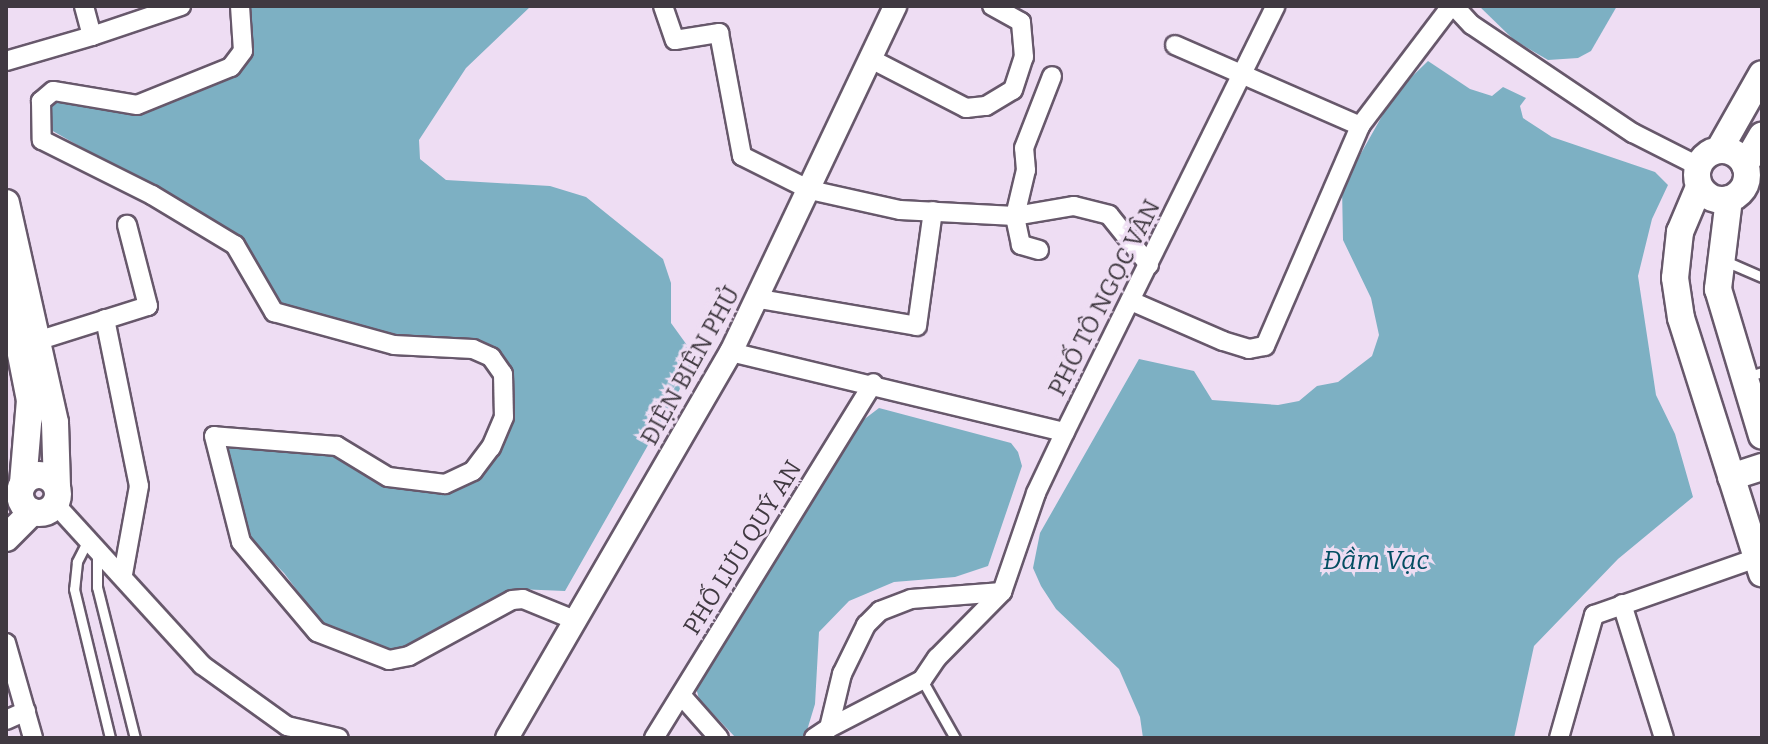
<!DOCTYPE html>
<meta charset="utf-8">
<style>
body{margin:0}
#map{position:relative;width:1768px;height:744px;overflow:hidden;background:#eeddf3;font-family:Bitter,serif}
div>[style]{position:absolute}
.water>*{inset:0;background:#7db0c3}
.roads{filter:drop-shadow(2px 0 #67586b) drop-shadow(-2px 0 #67586b) drop-shadow(0 2px #67586b) drop-shadow(0 -2px #67586b)}
.service>*{height:9px;margin:-4.5px;padding:0 4.5px;transform-origin:4.5px;border-radius:4.5px;background:#fff}
.minor>*{height:18px;margin:-9px;padding:0 9px;transform-origin:9px;border-radius:9px;background:#fff}
.tertiary>*{height:22px;margin:-11px;padding:0 11px;transform-origin:11px;border-radius:11px;background:#fff}
.secondary>*{height:26px;margin:-13px;padding:0 13px;transform-origin:13px;border-radius:13px;background:#fff}
.secondary>.ring{margin:-13px;padding:0;box-sizing:content-box;background:none;border:26px solid #fff;border-radius:50%}
span{translate:-50% -50%;white-space:nowrap;text-align:center;line-height:1.15;-webkit-text-stroke:6px #eeddf3;paint-order:stroke}
.street-label{font-size:24px;color:#403941}
.water-label{font-size:26px;color:#034d62;font-style:italic}
.frame{position:absolute;inset:0;border:8px solid #403941;pointer-events:none}
</style>
<div id="map">
<div class="water">
<i style="clip-path:polygon(247px 6px,531px 6px,466px 68px,419px 140px,420px 159px,446px 180px,550px 186px,586px 197px,663px 259px,671px 283px,671px 323px,697px 359px,565px 591px,517px 589px,406px 649px,390px 651px,326px 629px,284px 573px,246px 535px,225px 444px,327px 451px,441px 488px,498px 440px,498px 354px,405px 340px,281px 309px,225px 229px,51px 130px,48px 100px,69px 95px,134px 114px,232px 73px,254px 49px)"></i>
<i style="clip-path:polygon(1479px 6px,1617px 6px,1591px 51px,1578px 58px,1548px 60px,1514px 40px)"></i>
<i style="clip-path:polygon(1428px 61px,1470px 89px,1492px 96px,1503px 87px,1526px 98px,1520px 106px,1523px 118px,1552px 137px,1655px 172px,1668px 185px,1652px 219px,1638px 276px,1656px 395px,1675px 434px,1693px 497px,1618px 559px,1534px 646px,1514px 738px,1143px 738px,1140px 717px,1119px 669px,1056px 609px,1041px 586px,1033px 568px,1040px 533px,1139px 359px,1194px 371px,1212px 400px,1278px 405px,1299px 401px,1317px 386px,1338px 382px,1372px 356px,1379px 335px,1371px 298px,1343px 240px,1342px 187px,1395px 93px)"></i>
<i style="clip-path:polygon(879px 408px,1011px 443px,1018px 452px,1022px 466px,988px 566px,955px 577px,894px 582px,849px 601px,819px 632px,815px 704px,805px 737px,736px 738px,699px 699px,695px 684px,854px 427px)"></i>
</div>
<div class="roads">
<div class="service">
<i style="left:1725px;top:261px;width:40px;rotate:23.4deg"></i>
<i style="left:1746px;top:377px;width:17px;rotate:-17deg"></i>
<i style="left:89px;top:538px;width:27px;rotate:117deg"></i>
<i style="left:77px;top:562px;width:27px;rotate:96deg"></i>
<i style="left:74px;top:589px;width:153px;rotate:76.4deg"></i>
<i style="left:97px;top:551px;width:36px;rotate:90deg"></i>
<i style="left:97px;top:587px;width:156px;rotate:75.9deg"></i>
<i style="left:922px;top:680px;width:67px;rotate:60.4deg"></i>
</div>
<div class="minor">
<i style="left:240px;top:6px;width:45px;rotate:86.2deg"></i>
<i style="left:243px;top:51px;width:20px;rotate:127deg"></i>
<i style="left:231px;top:67px;width:101px;rotate:158deg"></i>
<i style="left:137px;top:105px;width:85px;rotate:-170.5deg"></i>
<i style="left:53px;top:91px;width:16px;rotate:140deg"></i>
<i style="left:41px;top:101px;width:39px;rotate:89deg"></i>
<i style="left:42px;top:140px;width:123px;rotate:26.6deg"></i>
<i style="left:152px;top:195px;width:97px;rotate:31.1deg"></i>
<i style="left:235px;top:245px;width:78px;rotate:59.8deg"></i>
<i style="left:274px;top:312px;width:124px;rotate:15.4deg"></i>
<i style="left:394px;top:345px;width:79px;rotate:2.9deg"></i>
<i style="left:473px;top:349px;width:20px;rotate:24deg"></i>
<i style="left:491px;top:357px;width:21px;rotate:55deg"></i>
<i style="left:503px;top:374px;width:43px;rotate:88.7deg"></i>
<i style="left:504px;top:417px;width:33px;rotate:113deg"></i>
<i style="left:491px;top:447px;width:30px;rotate:127deg"></i>
<i style="left:473px;top:471px;width:31px;rotate:155deg"></i>
<i style="left:445px;top:484px;width:57px;rotate:-173deg"></i>
<i style="left:388px;top:477px;width:60px;rotate:-148.7deg"></i>
<i style="left:337px;top:446px;width:123px;rotate:-175.4deg"></i>
<i style="left:214px;top:436px;width:109px;rotate:75.7deg"></i>
<i style="left:241px;top:542px;width:118px;rotate:49.8deg"></i>
<i style="left:317px;top:632px;width:77px;rotate:21.3deg"></i>
<i style="left:389px;top:660px;width:20px;rotate:-11deg"></i>
<i style="left:409px;top:656px;width:117px;rotate:-28.5deg"></i>
<i style="left:512px;top:600px;width:11px;rotate:-5deg"></i>
<i style="left:523px;top:599px;width:58px;rotate:22.2deg"></i>
<i style="left:663px;top:6px;width:36px;rotate:71deg"></i>
<i style="left:675px;top:40px;width:45px;rotate:-9deg"></i>
<i style="left:719px;top:33px;width:125px;rotate:79.4deg"></i>
<i style="left:742px;top:156px;width:76px;rotate:26.6deg"></i>
<i style="left:810px;top:190px;width:92px;rotate:12.5deg"></i>
<i style="left:900px;top:210px;width:115px;rotate:3deg"></i>
<i style="left:1015px;top:216px;width:60px;rotate:-9.6deg"></i>
<i style="left:1074px;top:206px;width:36px;rotate:14deg"></i>
<i style="left:1109px;top:215px;width:64px;rotate:51.3deg"></i>
<i style="left:1454px;top:6px;width:26px;rotate:47deg"></i>
<i style="left:1472px;top:25px;width:194px;rotate:33.9deg"></i>
<i style="left:1633px;top:133px;width:73px;rotate:26.9deg"></i>
<i style="left:92px;top:36px;width:94px;rotate:-18.6deg"></i>
<i style="left:1175px;top:45px;width:202px;rotate:23.6deg"></i>
<i style="left:871px;top:59px;width:107px;rotate:27.3deg"></i>
<i style="left:966px;top:108px;width:20px;rotate:-6deg"></i>
<i style="left:986px;top:106px;width:31px;rotate:-31deg"></i>
<i style="left:1013px;top:90px;width:35px;rotate:-72deg"></i>
<i style="left:1024px;top:57px;width:35px;rotate:-95deg"></i>
<i style="left:1021px;top:22px;width:33px;rotate:-151deg"></i>
<i style="left:6px;top:61px;width:90px;rotate:-16.2deg"></i>
<i style="left:92px;top:36px;width:31px;rotate:-105deg"></i>
<i style="left:1039px;top:250px;width:19px;rotate:-164deg"></i>
<i style="left:1021px;top:245px;width:30px;rotate:-102deg"></i>
<i style="left:1015px;top:216px;width:47px;rotate:-76.6deg"></i>
<i style="left:1026px;top:170px;width:22px;rotate:-95deg"></i>
<i style="left:1024px;top:148px;width:77px;rotate:-68.7deg"></i>
<i style="left:759px;top:299px;width:160px;rotate:9.7deg"></i>
<i style="left:917px;top:326px;width:116px;rotate:-82.1deg"></i>
<i style="left:1131px;top:301px;width:100px;rotate:23.5deg"></i>
<i style="left:1223px;top:341px;width:27px;rotate:17deg"></i>
<i style="left:1249px;top:349px;width:16px;rotate:-11deg"></i>
<i style="left:1265px;top:346px;width:240px;rotate:-66.6deg"></i>
<i style="left:1360px;top:126px;width:151px;rotate:-52.8deg"></i>
<i style="left:105px;top:319px;width:170px;rotate:78.5deg"></i>
<i style="left:139px;top:486px;width:89px;rotate:100.3deg"></i>
<i style="left:40px;top:340px;width:113px;rotate:-17.5deg"></i>
<i style="left:148px;top:306px;width:84px;rotate:-104.5deg"></i>
<i style="left:731px;top:352px;width:343px;rotate:13.5deg"></i>
<i style="left:1065px;top:432px;width:475px;rotate:-63.7deg"></i>
<i style="left:56px;top:505px;width:217px;rotate:47.6deg"></i>
<i style="left:202px;top:665px;width:105px;rotate:35.7deg"></i>
<i style="left:287px;top:726px;width:53px;rotate:13deg"></i>
<i style="left:1622px;top:604px;width:140px;rotate:72.6deg"></i>
<i style="left:6px;top:643px;width:99px;rotate:74.1deg"></i>
<i style="left:681px;top:695px;width:57px;rotate:48.5deg"></i>
<i style="left:6px;top:720px;width:22px;rotate:-24deg"></i>
<i style="left:829px;top:728px;width:105px;rotate:-27.3deg"></i>
<i style="left:922px;top:680px;width:27px;rotate:-56deg"></i>
<i style="left:937px;top:658px;width:93px;rotate:-45.4deg"></i>
<i style="left:1002px;top:592px;width:105px;rotate:-71deg"></i>
<i style="left:1036px;top:493px;width:68px;rotate:-64.6deg"></i>
<i style="left:654px;top:738px;width:417px;rotate:-58.3deg"></i>
<i style="left:814px;top:738px;width:18px;rotate:-34deg"></i>
<i style="left:829px;top:728px;width:56px;rotate:-76.5deg"></i>
<i style="left:842px;top:674px;width:55px;rotate:-63.9deg"></i>
<i style="left:866px;top:625px;width:20px;rotate:-45deg"></i>
<i style="left:880px;top:611px;width:33px;rotate:-21deg"></i>
<i style="left:911px;top:599px;width:91px;rotate:-4.4deg"></i>
<i style="left:1559px;top:738px;width:128px;rotate:-74.1deg"></i>
<i style="left:1594px;top:615px;width:173px;rotate:-19.3deg"></i>
</div>
<div class="tertiary">
<i style="left:507px;top:738px;width:446px;rotate:-59.9deg"></i>
<i style="left:731px;top:352px;width:383px;rotate:-64.6deg"></i>
</div>
<div class="secondary">
<i class="ring" style="left:1697px;top:150px;width:24px;height:24px"></i>
<i style="left:1719px;top:150px;width:87px;rotate:-60.5deg"></i>
<i style="left:1745px;top:165px;width:34px;rotate:-60deg"></i>
<i style="left:1699px;top:187px;width:49px;rotate:112.9deg"></i>
<i style="left:1680px;top:232px;width:46px;rotate:96.2deg"></i>
<i style="left:1675px;top:278px;width:40px;rotate:81.5deg"></i>
<i style="left:1681px;top:318px;width:268px;rotate:72.4deg"></i>
<i style="left:1729px;top:199px;width:91px;rotate:97deg"></i>
<i style="left:1718px;top:289px;width:153px;rotate:73.3deg"></i>
<i style="left:6px;top:203px;width:225px;rotate:77.4deg"></i>
<i style="left:55px;top:423px;width:63px;rotate:88.2deg"></i>
<i style="left:6px;top:278px;width:124px;rotate:78.9deg"></i>
<i style="left:30px;top:400px;width:84px;rotate:94.8deg"></i>
<i class="ring" style="left:20px;top:475px;width:12px;height:12px"></i>
<i style="left:1731px;top:477px;width:33px;rotate:-18deg"></i>
<i style="left:6px;top:538px;width:37px;rotate:-45deg"></i>
</div>
</div>
<div class="street-label">
<span style="left:1105px;top:298px;rotate:-63deg">PHỐ TÔ NGỌC VÂN</span>
<span style="left:691px;top:366px;rotate:-61deg">ĐIỆN BIÊN PHỦ</span>
<span style="left:743px;top:548px;rotate:-58deg">PHỐ LƯU QUÝ AN</span>
</div>
<div class="water-label">
<span style="left:1376px;top:561px">Đầm Vạc</span>
</div>
<div class="frame"></div>
</div>
